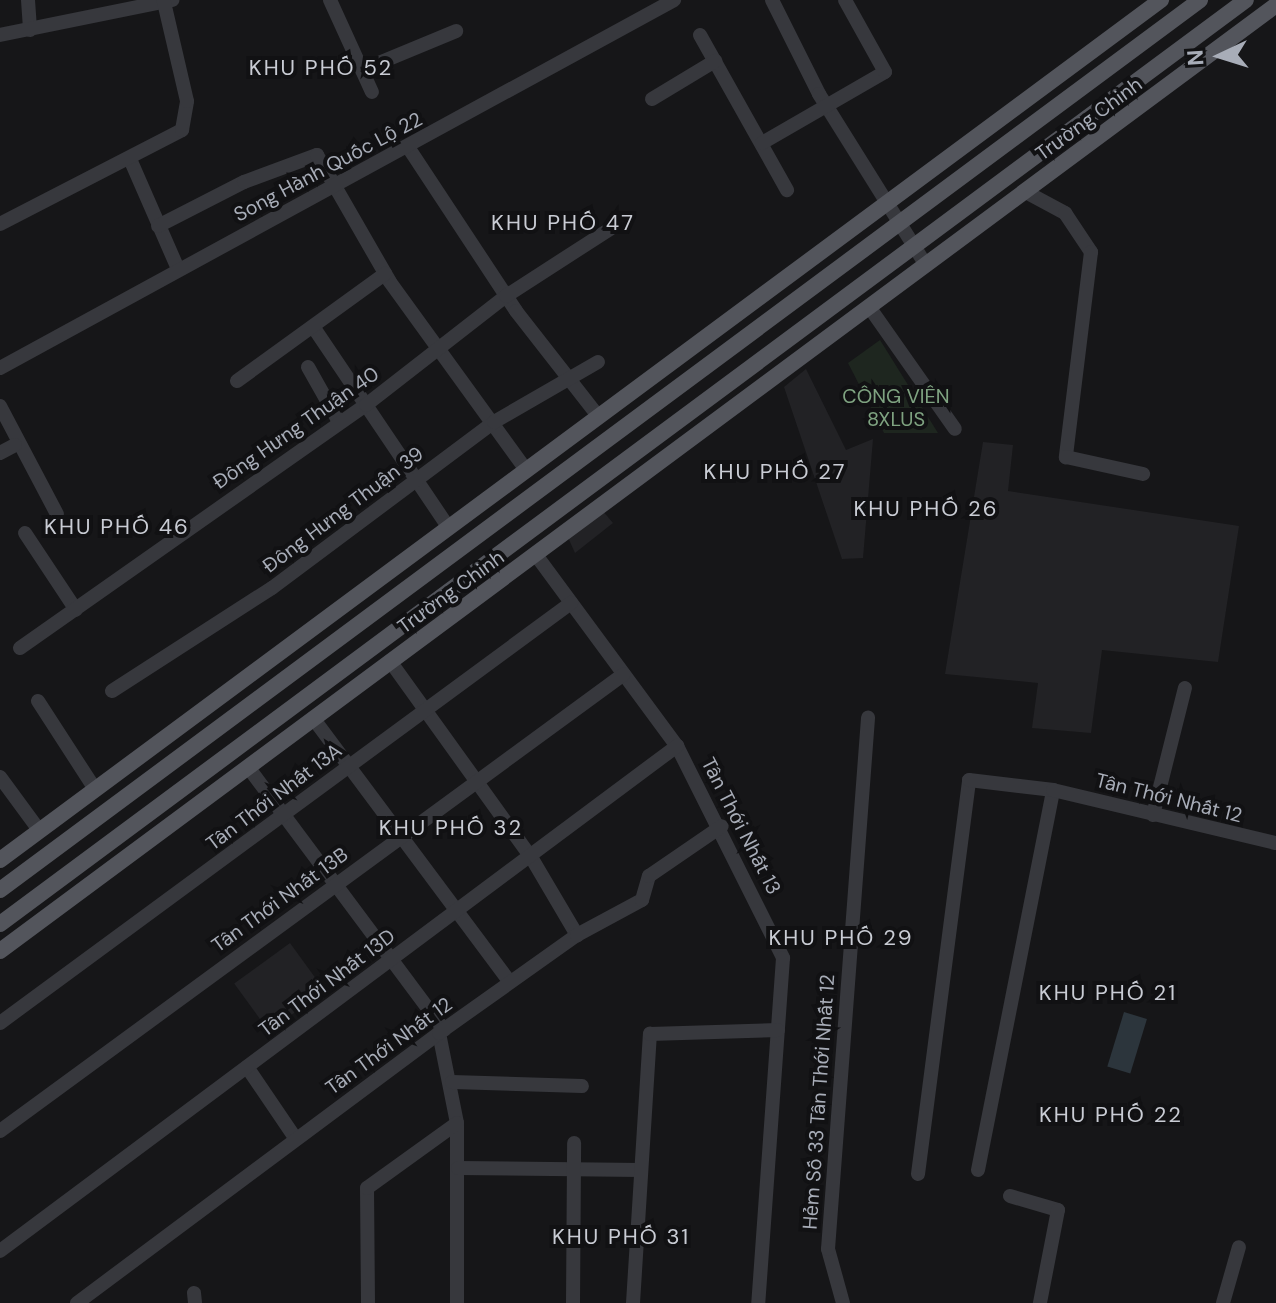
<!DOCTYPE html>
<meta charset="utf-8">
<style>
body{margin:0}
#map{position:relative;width:1276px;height:1303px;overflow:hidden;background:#161618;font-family:"DM Sans",sans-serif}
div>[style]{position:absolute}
.built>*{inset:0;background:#222225;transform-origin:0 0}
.green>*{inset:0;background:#1e261f}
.water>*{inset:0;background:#2c353c;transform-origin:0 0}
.minor>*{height:14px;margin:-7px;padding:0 7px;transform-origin:7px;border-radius:7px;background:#37383d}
.major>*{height:16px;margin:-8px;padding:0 8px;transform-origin:8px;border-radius:8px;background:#53555c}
span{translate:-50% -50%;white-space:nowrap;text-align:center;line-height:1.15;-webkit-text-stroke:8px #111113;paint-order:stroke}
.street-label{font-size:20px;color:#a8adb8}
.park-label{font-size:20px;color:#7fa381}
.neighbourhood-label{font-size:22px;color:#c9ccd4;letter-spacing:2px}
.north{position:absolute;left:1180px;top:16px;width:80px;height:80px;-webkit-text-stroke:6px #111113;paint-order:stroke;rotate:266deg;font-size:22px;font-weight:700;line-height:32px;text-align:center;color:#a8adb8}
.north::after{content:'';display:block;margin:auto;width:28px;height:36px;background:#a8adb8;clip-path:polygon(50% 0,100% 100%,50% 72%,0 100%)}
</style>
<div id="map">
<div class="built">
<i style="clip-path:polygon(806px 369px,846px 450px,873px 439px,863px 558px,842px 559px,784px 387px)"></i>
<i style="clip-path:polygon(983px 442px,1013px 445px,1008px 491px,1239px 526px,1218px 662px,1102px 650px,1091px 733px,1032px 728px,1038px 683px,945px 674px)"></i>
<i style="clip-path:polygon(602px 510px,613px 523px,575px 553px,566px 533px)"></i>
<i style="left:290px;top:943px;width:59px;height:69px;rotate:54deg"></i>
</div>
<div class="green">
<i style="clip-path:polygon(880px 340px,938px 433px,884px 433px,848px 363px)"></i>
</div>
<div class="water">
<i style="left:1124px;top:1012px;width:24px;height:57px;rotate:17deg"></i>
</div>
<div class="minor">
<i style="left:28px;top:0;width:30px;rotate:86deg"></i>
<i style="left:330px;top:0;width:101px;rotate:65.5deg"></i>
<i style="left:772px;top:0;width:105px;rotate:63.4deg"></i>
<i style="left:819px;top:94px;width:202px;rotate:58deg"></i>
<i style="left:0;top:35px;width:176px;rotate:-11.5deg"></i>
<i style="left:700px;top:35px;width:178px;rotate:60.7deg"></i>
<i style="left:362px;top:70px;width:102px;rotate:-22.5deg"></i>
<i style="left:652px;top:99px;width:74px;rotate:-31.1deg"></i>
<i style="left:762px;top:143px;width:142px;rotate:-30deg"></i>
<i style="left:885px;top:72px;width:82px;rotate:-119.1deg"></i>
<i style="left:408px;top:147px;width:196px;rotate:56.6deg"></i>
<i style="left:516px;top:311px;width:133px;rotate:52deg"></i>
<i style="left:130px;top:159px;width:120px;rotate:66.4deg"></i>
<i style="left:1024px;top:191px;width:47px;rotate:28.2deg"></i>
<i style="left:1065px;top:213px;width:47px;rotate:56.3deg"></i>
<i style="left:1091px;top:252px;width:207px;rotate:97deg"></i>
<i style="left:1066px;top:457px;width:79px;rotate:12.4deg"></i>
<i style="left:0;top:224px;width:205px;rotate:-27.3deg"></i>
<i style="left:182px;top:130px;width:29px;rotate:-80deg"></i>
<i style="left:187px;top:101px;width:102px;rotate:-103.1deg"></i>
<i style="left:158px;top:226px;width:97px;rotate:-27.1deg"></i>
<i style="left:244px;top:182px;width:78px;rotate:-20.3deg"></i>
<i style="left:317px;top:155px;width:146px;rotate:60.1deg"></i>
<i style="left:390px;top:282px;width:228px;rotate:54.1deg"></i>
<i style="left:872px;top:311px;width:144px;rotate:54.9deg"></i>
<i style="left:314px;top:328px;width:238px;rotate:56deg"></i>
<i style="left:308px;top:367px;width:63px;rotate:60.6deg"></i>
<i style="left:0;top:368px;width:768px;rotate:-28.63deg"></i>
<i style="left:237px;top:381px;width:183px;rotate:-35.9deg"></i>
<i style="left:0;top:406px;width:122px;rotate:62.2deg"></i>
<i style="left:0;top:453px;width:17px;rotate:-28deg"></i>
<i style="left:25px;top:533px;width:92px;rotate:56.5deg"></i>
<i style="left:536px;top:555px;width:237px;rotate:53.6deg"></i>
<i style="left:677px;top:746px;width:237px;rotate:63.4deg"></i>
<i style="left:783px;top:958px;width:346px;rotate:94.1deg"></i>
<i style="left:20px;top:648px;width:423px;rotate:-35.1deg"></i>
<i style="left:366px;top:405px;width:177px;rotate:-37.9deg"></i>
<i style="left:506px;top:296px;width:124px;rotate:-32.8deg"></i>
<i style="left:390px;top:661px;width:241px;rotate:54.3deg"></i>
<i style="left:531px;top:857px;width:91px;rotate:59.5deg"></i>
<i style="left:112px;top:691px;width:190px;rotate:-32.8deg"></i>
<i style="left:272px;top:588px;width:277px;rotate:-36.8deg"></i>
<i style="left:494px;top:422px;width:120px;rotate:-30deg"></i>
<i style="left:38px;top:701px;width:105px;rotate:57.1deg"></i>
<i style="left:313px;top:718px;width:329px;rotate:53.3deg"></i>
<i style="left:248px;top:767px;width:328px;rotate:53.3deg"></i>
<i style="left:0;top:777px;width:66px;rotate:53.7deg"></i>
<i style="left:1153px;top:815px;width:131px;rotate:-75.9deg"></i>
<i style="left:0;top:1023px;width:709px;rotate:-36.34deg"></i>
<i style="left:439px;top:1033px;width:92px;rotate:78.7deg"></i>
<i style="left:457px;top:1123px;width:180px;rotate:90deg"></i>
<i style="left:247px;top:1067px;width:87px;rotate:55.8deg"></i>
<i style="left:452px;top:1082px;width:130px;rotate:1.8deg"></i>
<i style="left:0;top:1131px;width:773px;rotate:-36.22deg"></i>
<i style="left:458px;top:1168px;width:182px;rotate:0.6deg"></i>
<i style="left:978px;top:1170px;width:387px;rotate:-78.8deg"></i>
<i style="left:918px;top:1174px;width:397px;rotate:-82.6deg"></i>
<i style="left:969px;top:780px;width:85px;rotate:6.8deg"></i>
<i style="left:1053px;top:790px;width:229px;rotate:13.4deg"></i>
<i style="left:1010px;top:1196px;width:50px;rotate:16.3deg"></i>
<i style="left:1058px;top:1210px;width:95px;rotate:101deg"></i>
<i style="left:0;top:1251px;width:845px;rotate:-36.72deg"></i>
<i style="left:194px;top:1293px;width:10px;rotate:84deg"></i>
<i style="left:77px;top:1303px;width:452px;rotate:-36.7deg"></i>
<i style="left:439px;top:1033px;width:169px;rotate:-35.4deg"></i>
<i style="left:577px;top:935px;width:74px;rotate:-28.3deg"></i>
<i style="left:642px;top:900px;width:25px;rotate:-74deg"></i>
<i style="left:649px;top:876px;width:88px;rotate:-34.4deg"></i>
<i style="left:368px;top:1303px;width:115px;rotate:-90.5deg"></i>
<i style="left:367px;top:1188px;width:111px;rotate:-35.8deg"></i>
<i style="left:573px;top:1303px;width:160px;rotate:-89.6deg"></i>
<i style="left:633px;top:1303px;width:270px;rotate:-86.4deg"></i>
<i style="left:650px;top:1034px;width:128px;rotate:-1.8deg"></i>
<i style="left:843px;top:1303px;width:56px;rotate:-105.5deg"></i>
<i style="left:828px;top:1249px;width:533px;rotate:-85.69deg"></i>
<i style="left:1223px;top:1303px;width:58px;rotate:-74.1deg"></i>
</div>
<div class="major">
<i style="left:0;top:860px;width:1445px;rotate:-36.53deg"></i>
<i style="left:0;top:890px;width:1494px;rotate:-36.56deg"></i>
<i style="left:0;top:924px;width:1551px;rotate:-36.56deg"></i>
<i style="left:0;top:951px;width:1588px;rotate:-36.55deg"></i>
</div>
<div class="street-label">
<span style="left:1089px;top:119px;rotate:-36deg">Trường Chinh</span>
<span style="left:328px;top:167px;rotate:-28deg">Song Hành Quốc Lộ 22</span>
<span style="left:296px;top:428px;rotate:-35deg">Đông Hưng Thuận 40</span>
<span style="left:343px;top:510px;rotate:-37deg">Đông Hưng Thuận 39</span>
<span style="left:451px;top:592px;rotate:-36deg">Trường Chinh</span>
<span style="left:274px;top:797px;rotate:-37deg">Tân Thới Nhất 13A</span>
<span style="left:1169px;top:798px;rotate:14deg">Tân Thới Nhất 12</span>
<span style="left:741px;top:826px;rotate:63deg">Tân Thới Nhất 13</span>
<span style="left:280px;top:900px;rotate:-36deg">Tân Thới Nhất 13B</span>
<span style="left:327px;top:983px;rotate:-37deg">Tân Thới Nhất 13D</span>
<span style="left:389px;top:1046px;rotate:-36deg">Tân Thới Nhất 12</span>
<span style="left:819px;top:1102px;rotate:-86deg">Hẻm Số 33 Tân Thới Nhất 12</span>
</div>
<div class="park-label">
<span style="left:896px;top:408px">CÔNG VIÊN<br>8XLUS</span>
</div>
<div class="neighbourhood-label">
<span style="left:321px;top:68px">KHU PHỐ 52</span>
<span style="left:563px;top:223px">KHU PHỐ 47</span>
<span style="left:775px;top:472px">KHU PHỐ 27</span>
<span style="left:926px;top:509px">KHU PHỐ 26</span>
<span style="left:117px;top:527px">KHU PHỐ 46</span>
<span style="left:451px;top:828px">KHU PHỐ 32</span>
<span style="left:841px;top:938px">KHU PHỐ 29</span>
<span style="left:1108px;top:993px">KHU PHỐ 21</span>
<span style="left:1111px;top:1115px">KHU PHỐ 22</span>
<span style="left:621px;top:1237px">KHU PHỐ 31</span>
</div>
<div class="north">N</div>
</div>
